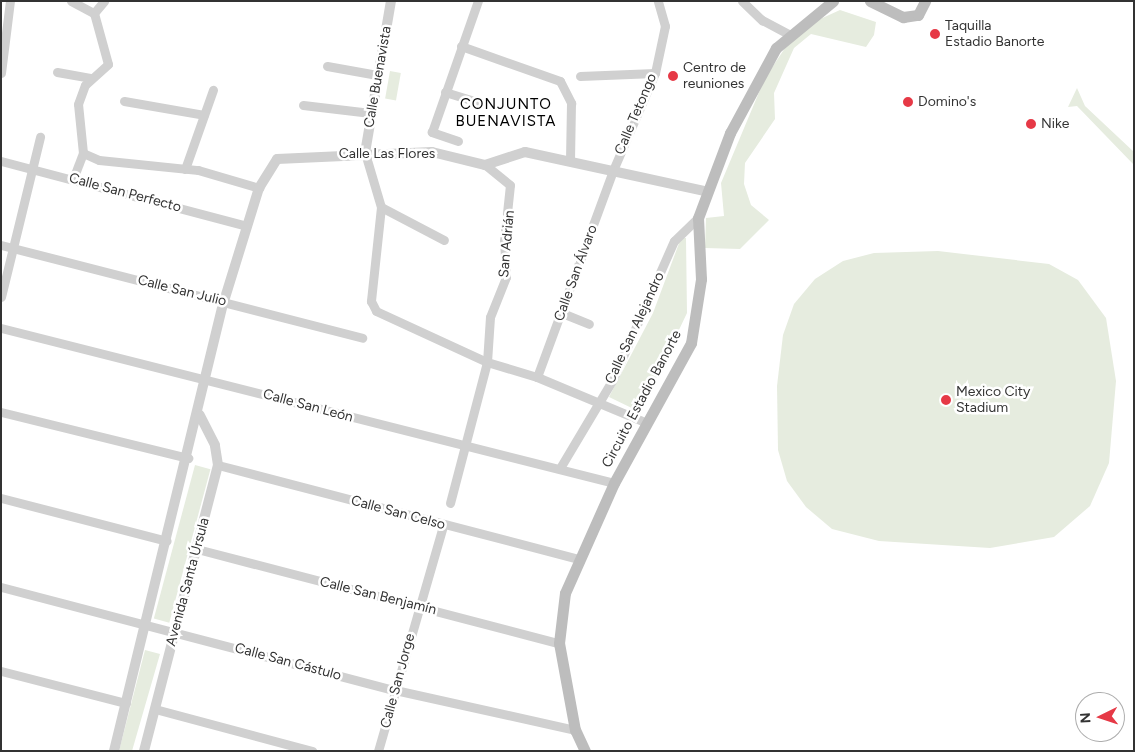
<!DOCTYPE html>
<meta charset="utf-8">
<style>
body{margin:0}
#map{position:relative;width:1135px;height:752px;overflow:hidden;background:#fff;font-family:Figtree,sans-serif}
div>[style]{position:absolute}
.green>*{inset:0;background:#e6ecdf;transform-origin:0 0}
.minor>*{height:9px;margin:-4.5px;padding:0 4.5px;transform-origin:4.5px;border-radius:4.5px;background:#d0d0d0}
.tertiary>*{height:10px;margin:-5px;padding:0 5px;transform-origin:5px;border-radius:5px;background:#d0d0d0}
.secondary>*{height:11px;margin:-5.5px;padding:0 5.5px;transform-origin:5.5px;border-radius:5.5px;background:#bdbdbd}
.dots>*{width:14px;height:14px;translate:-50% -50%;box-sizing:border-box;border:2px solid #fff;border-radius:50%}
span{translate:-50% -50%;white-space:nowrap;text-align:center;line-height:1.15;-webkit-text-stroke:5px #fff;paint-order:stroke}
.poi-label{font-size:14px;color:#333}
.left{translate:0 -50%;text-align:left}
.street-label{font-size:14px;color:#333}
.neighbourhood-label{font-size:15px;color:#000;letter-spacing:1px}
.frame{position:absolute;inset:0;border:2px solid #333;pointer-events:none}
.north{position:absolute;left:1075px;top:692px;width:50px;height:50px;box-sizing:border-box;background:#fff;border:1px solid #adadad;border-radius:50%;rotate:266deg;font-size:14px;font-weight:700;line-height:20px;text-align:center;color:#333}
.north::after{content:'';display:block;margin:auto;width:18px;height:22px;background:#e63946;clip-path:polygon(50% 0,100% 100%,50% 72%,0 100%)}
</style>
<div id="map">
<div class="green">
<i style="clip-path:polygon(840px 10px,876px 22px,874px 35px,866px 47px,811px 34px,794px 48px,774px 93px,775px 119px,745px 163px,744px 184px,751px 205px,769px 220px,740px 249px,705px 248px,706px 218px,724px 216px,721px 183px,765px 78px,785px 48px,818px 20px)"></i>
<i style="left:390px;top:71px;width:11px;height:28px;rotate:10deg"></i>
<i style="clip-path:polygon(1077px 88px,1085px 106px,1134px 152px,1134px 165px,1077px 106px,1068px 107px)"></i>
<i style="clip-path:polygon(681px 238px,686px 238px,687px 313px,640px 412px,609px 397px,653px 313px)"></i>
<i style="clip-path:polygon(938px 251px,1049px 264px,1078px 280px,1106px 318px,1116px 381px,1109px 463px,1090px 506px,1054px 537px,990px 548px,879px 541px,832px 529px,806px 507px,787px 481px,778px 450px,777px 386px,783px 335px,794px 304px,815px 279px,843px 261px,874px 253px)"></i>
<i style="left:195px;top:465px;width:16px;height:159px;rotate:15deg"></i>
<i style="clip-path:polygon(145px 650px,160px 654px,132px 751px,119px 751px)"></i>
</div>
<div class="minor">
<i style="left:71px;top:1px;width:26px;rotate:28deg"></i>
<i style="left:742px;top:1px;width:28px;rotate:44deg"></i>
<i style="left:762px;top:20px;width:32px;rotate:28deg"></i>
<i style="left:461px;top:46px;width:105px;rotate:19.5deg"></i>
<i style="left:560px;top:81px;width:25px;rotate:63deg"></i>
<i style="left:571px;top:103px;width:57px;rotate:91deg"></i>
<i style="left:327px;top:66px;width:51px;rotate:10.2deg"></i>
<i style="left:57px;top:72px;width:35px;rotate:10deg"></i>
<i style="left:1px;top:73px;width:73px;rotate:-82.9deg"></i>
<i style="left:580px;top:76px;width:75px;rotate:-2.3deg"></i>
<i style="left:445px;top:92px;width:34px;rotate:17deg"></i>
<i style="left:124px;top:101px;width:81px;rotate:9.9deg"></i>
<i style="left:303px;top:105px;width:68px;rotate:6.7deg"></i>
<i style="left:458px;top:141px;width:28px;rotate:-161deg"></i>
<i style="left:432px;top:132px;width:139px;rotate:-70.7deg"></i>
<i style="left:83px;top:153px;width:17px;rotate:24deg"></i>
<i style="left:99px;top:160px;width:100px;rotate:5.8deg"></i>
<i style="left:198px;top:170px;width:64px;rotate:16.4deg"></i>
<i style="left:83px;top:153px;width:49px;rotate:-95.8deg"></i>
<i style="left:78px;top:104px;width:20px;rotate:-70deg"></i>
<i style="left:85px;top:85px;width:31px;rotate:-42deg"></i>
<i style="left:108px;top:64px;width:53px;rotate:-105.4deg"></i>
<i style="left:94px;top:13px;width:16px;rotate:-50deg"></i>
<i style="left:365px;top:153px;width:56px;rotate:73.5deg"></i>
<i style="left:381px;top:207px;width:95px;rotate:96.1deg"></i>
<i style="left:371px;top:301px;width:11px;rotate:63deg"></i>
<i style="left:376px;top:311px;width:122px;rotate:24.7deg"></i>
<i style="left:487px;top:362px;width:52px;rotate:16.7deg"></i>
<i style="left:537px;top:377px;width:119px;rotate:22.7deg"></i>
<i style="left:1px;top:161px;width:254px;rotate:14.8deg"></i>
<i style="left:185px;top:169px;width:84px;rotate:-70.5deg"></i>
<i style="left:73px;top:179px;width:28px;rotate:-69deg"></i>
<i style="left:381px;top:207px;width:71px;rotate:27.6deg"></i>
<i style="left:1px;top:245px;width:373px;rotate:14.4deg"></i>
<i style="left:1px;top:297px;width:165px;rotate:-76.3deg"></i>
<i style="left:562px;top:313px;width:29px;rotate:22deg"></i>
<i style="left:1px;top:328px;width:632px;rotate:14.19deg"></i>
<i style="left:537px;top:377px;width:223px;rotate:-69.8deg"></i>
<i style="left:614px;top:168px;width:103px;rotate:-66.7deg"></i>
<i style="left:655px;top:73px;width:48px;rotate:-78deg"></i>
<i style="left:665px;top:26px;width:26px;rotate:-106deg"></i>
<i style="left:1px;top:412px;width:193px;rotate:13.8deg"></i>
<i style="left:218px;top:465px;width:373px;rotate:14.6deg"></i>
<i style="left:560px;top:468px;width:104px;rotate:-59.2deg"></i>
<i style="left:613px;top:379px;width:151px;rotate:-66.2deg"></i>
<i style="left:674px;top:241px;width:33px;rotate:-44deg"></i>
<i style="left:1px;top:498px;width:171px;rotate:14.5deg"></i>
<i style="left:450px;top:503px;width:146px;rotate:-75.3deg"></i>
<i style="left:487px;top:362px;width:45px;rotate:-86.2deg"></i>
<i style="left:490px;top:317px;width:43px;rotate:-68.2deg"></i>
<i style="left:506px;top:277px;width:36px;rotate:-93deg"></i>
<i style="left:504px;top:241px;width:56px;rotate:-83.9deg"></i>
<i style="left:510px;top:185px;width:32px;rotate:-141deg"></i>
<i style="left:197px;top:549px;width:374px;rotate:14.6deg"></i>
<i style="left:1px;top:587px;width:407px;rotate:14.7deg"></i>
<i style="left:395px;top:690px;width:184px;rotate:12.5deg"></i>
<i style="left:1px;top:671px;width:129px;rotate:14.4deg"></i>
<i style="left:155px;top:709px;width:163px;rotate:15deg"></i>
<i style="left:378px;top:751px;width:234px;rotate:-73.9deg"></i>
</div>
<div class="tertiary">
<i style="left:365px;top:153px;width:154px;rotate:-80.3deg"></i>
<i style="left:114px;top:751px;width:463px;rotate:-76.3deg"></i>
<i style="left:224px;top:301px;width:118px;rotate:-72.8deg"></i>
<i style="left:259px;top:188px;width:34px;rotate:-58deg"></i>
<i style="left:277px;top:159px;width:155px;rotate:-2.6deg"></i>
<i style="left:432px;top:152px;width:55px;rotate:13.8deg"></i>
<i style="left:485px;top:165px;width:42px;rotate:-18deg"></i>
<i style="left:525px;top:152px;width:183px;rotate:12.3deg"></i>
<i style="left:144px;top:751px;width:295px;rotate:-75.5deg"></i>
<i style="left:218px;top:465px;width:20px;rotate:-99deg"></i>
<i style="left:215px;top:445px;width:34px;rotate:-117deg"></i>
</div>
<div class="secondary">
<i style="left:870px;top:1px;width:37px;rotate:26deg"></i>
<i style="left:903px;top:17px;width:15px;rotate:-8deg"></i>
<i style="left:918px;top:15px;width:16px;rotate:-63deg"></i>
<i style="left:585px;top:751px;width:23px;rotate:-115deg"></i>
<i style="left:575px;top:730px;width:88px;rotate:-100.4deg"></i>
<i style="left:559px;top:643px;width:50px;rotate:-83.2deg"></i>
<i style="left:565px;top:593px;width:120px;rotate:-66deg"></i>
<i style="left:614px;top:483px;width:160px;rotate:-61.2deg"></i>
<i style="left:691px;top:343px;width:65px;rotate:-81.1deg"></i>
<i style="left:701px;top:279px;width:61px;rotate:-92.8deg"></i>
<i style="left:698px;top:218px;width:91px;rotate:-69.4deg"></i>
<i style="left:730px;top:133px;width:97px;rotate:-61.6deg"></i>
<i style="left:776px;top:48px;width:74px;rotate:-39.5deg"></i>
</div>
<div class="dots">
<i style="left:935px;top:34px;background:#e63946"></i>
<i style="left:673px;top:76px;background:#e63946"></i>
<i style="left:908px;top:102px;background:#e63946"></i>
<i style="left:1031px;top:124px;background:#e63946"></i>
<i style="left:946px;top:400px;background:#e63946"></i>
</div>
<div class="poi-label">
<span class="left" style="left:945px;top:34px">Taquilla<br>Estadio Banorte</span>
<span class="left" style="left:683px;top:76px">Centro de<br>reuniones</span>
<span class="left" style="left:918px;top:102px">Domino's</span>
<span class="left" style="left:1041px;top:124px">Nike</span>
<span class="left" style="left:956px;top:400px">Mexico City<br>Stadium</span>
</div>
<div class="street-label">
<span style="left:378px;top:77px;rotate:-80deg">Calle Buenavista</span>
<span style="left:636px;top:114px;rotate:-67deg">Calle Tetongo</span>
<span style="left:387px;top:154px">Calle Las Flores</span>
<span style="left:125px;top:193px;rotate:15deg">Calle San Perfecto</span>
<span style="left:507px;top:244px;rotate:-85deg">San Adrián</span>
<span style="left:576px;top:273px;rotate:-70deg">Calle San Álvaro</span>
<span style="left:182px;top:291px;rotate:14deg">Calle San Julio</span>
<span style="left:635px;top:328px;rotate:-65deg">Calle San Alejandro</span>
<span style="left:642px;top:399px;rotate:-62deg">Circuito Estadio Banorte</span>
<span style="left:308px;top:406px;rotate:15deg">Calle San León</span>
<span style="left:398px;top:513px;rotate:15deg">Calle San Celso</span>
<span style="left:188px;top:582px;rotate:-75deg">Avenida Santa Úrsula</span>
<span style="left:378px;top:596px;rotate:14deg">Calle San Benjamín</span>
<span style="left:288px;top:662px;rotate:15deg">Calle San Cástulo</span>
<span style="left:398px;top:681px;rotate:-75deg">Calle San Jorge</span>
</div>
<div class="neighbourhood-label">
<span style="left:506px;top:113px">CONJUNTO<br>BUENAVISTA</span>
</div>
<div class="frame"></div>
<div class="north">N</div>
</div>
